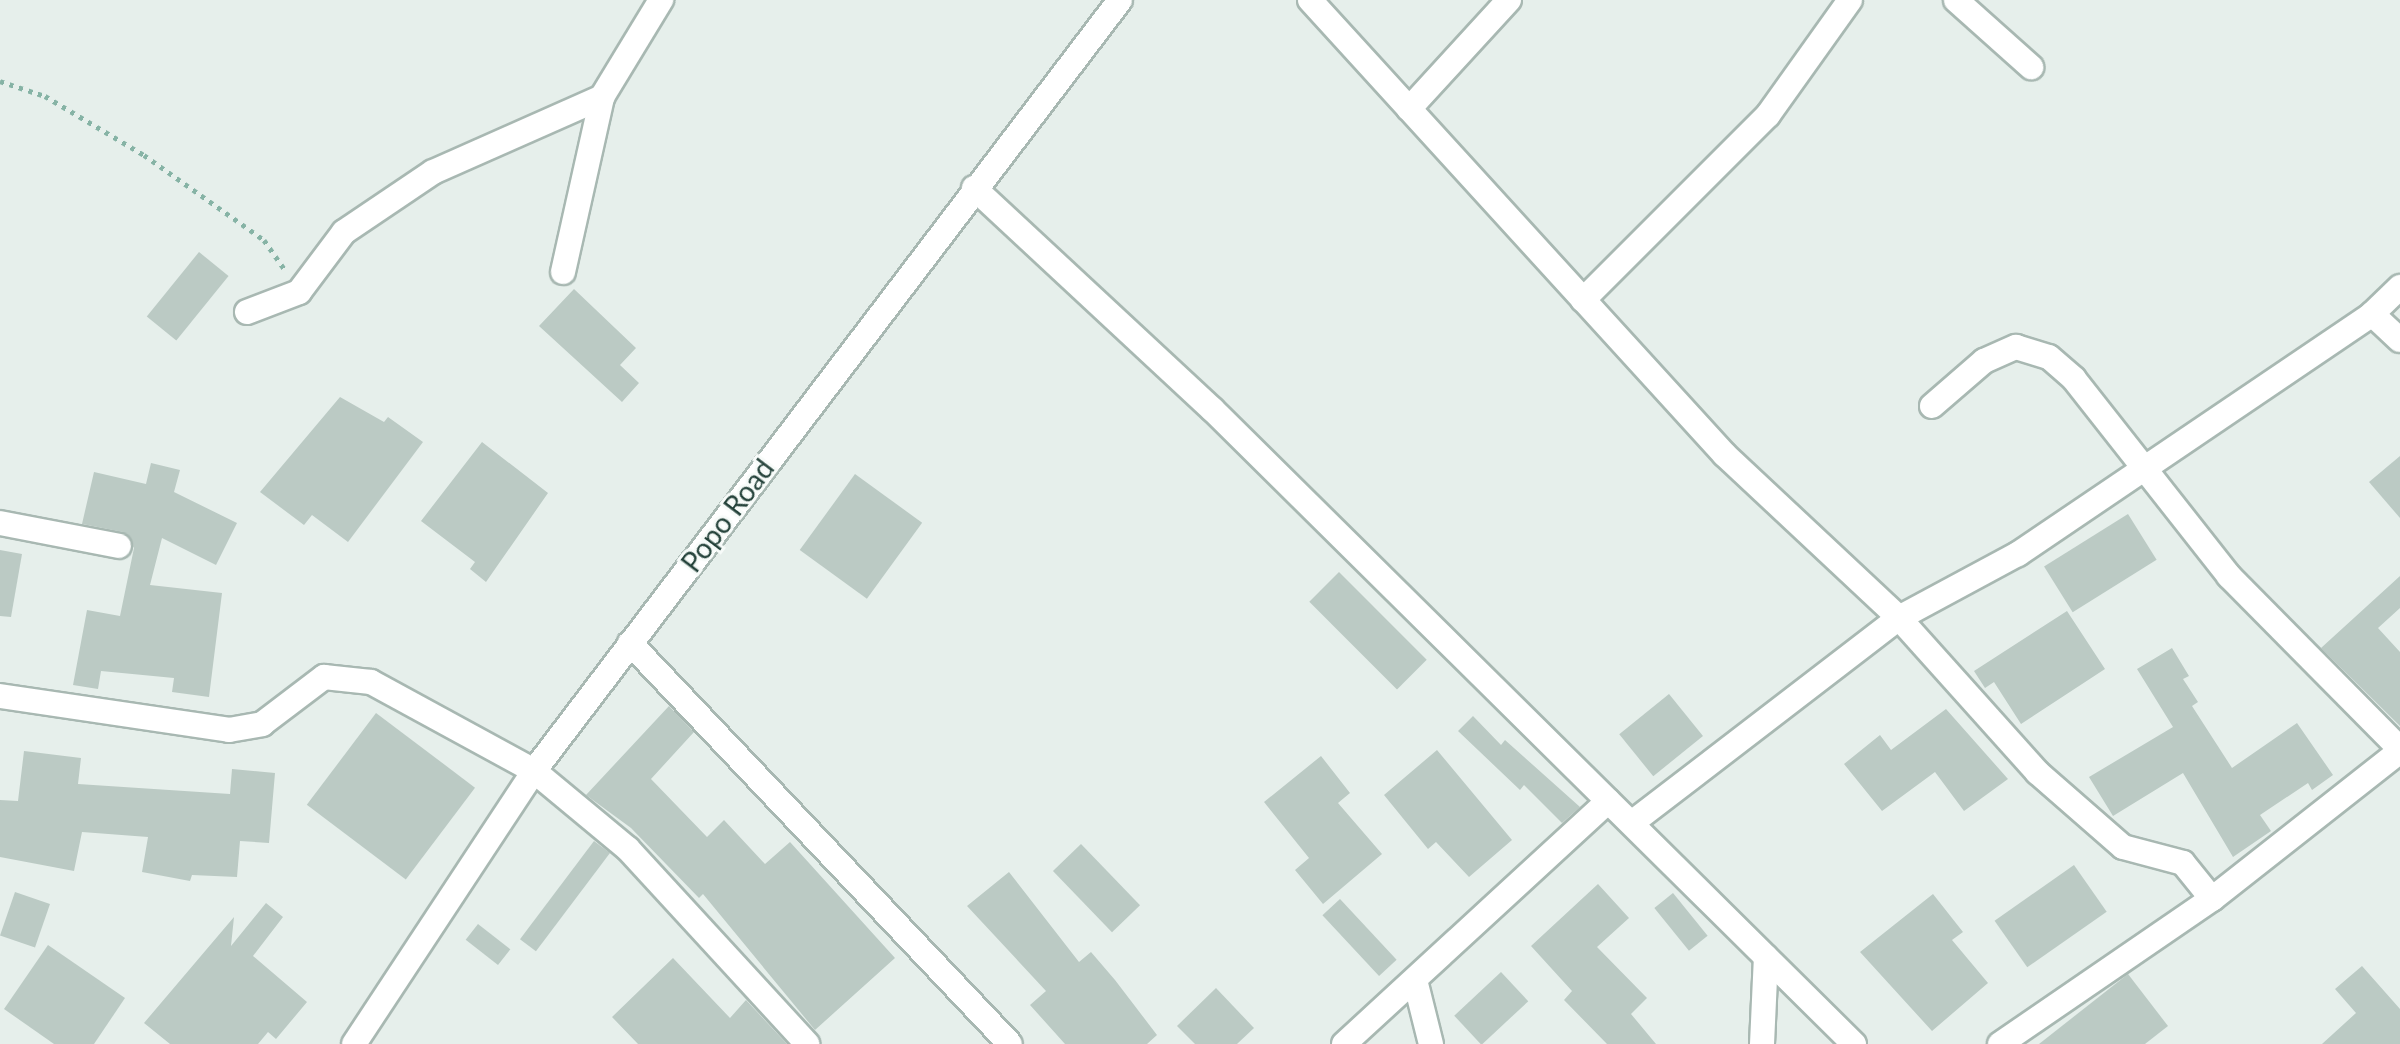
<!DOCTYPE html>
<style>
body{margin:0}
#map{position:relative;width:2400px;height:1044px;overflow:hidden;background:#e6efeb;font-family:Lato,sans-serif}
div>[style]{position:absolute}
.building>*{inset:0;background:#bbcac4;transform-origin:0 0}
.path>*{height:5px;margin-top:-2.5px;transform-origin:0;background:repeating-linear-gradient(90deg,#86b3a5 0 4px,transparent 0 10px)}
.roads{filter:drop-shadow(2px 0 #a8b8b2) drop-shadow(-2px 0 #a8b8b2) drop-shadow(0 2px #a8b8b2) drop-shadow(0 -2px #a8b8b2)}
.minor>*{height:24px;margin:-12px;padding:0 12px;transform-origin:12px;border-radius:12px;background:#fff}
.secondary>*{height:24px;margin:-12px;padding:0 12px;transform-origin:12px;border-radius:12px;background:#fff}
span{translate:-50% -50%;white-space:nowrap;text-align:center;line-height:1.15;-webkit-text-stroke:6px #f7fbf9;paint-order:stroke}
.street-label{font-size:28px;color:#24423a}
</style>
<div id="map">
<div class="building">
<i style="left:199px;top:252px;width:38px;height:83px;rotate:39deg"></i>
<i style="clip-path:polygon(574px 289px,636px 348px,620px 365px,639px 383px,622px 402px,539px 326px)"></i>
<i style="clip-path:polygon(340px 397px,384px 422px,388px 417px,423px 442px,348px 542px,312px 515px,304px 525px,260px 492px)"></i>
<i style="clip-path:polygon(482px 442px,548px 493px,486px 582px,470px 569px,475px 562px,421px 521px)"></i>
<i style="clip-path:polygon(2400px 456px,2400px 518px,2369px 482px)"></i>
<i style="clip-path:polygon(151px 463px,180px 470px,174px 492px,237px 523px,216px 565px,162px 538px,150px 585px,222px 593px,209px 697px,172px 692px,174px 678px,101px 671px,98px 689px,73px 685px,87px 610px,120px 616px,134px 548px,123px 532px,82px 524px,94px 472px,146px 484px)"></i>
<i style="left:855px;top:474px;width:83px;height:94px;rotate:36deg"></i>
<i style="left:2128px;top:514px;width:54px;height:99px;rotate:58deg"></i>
<i style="clip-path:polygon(0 550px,22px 554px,11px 617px,0 616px)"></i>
<i style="left:1339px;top:572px;width:124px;height:42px;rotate:45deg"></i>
<i style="clip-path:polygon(2400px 576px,2400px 608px,2378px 628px,2400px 652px,2400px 726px,2321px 648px)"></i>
<i style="clip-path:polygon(2067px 611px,2105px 669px,2021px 724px,1994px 682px,1985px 688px,1974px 671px)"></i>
<i style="clip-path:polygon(2172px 648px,2189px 676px,2183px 679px,2198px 702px,2192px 706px,2232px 768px,2297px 723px,2333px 775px,2312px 790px,2308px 783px,2260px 815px,2271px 831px,2233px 857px,2183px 773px,2113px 816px,2089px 777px,2173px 727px,2137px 669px)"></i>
<i style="left:1669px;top:694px;width:54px;height:64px;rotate:51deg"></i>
<i style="clip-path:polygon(669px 706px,694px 732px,651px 779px,707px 837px,724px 820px,765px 864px,790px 842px,895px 958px,815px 1030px,703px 894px,699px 898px,631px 828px,586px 795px)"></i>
<i style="clip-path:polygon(1946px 709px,2008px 779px,1964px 811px,1935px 772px,1882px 811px,1844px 764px,1880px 735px,1891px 750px)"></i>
<i style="left:376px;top:713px;width:124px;height:115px;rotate:37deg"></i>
<i style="clip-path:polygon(1473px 716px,1501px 745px,1505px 740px,1580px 807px,1562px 823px,1524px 785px,1520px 790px,1458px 731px)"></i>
<i style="clip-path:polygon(1437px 750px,1512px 840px,1469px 877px,1436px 842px,1428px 849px,1384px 795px)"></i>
<i style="clip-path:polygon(24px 751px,81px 758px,78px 784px,230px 794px,232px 769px,275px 773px,269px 843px,240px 841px,237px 877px,192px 875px,190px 881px,142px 872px,148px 837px,82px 832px,74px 871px,0 857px,0 800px,18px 801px)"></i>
<i style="clip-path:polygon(1321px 756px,1350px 793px,1338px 803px,1382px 854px,1323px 904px,1295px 870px,1309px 858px,1264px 802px)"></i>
<i style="left:594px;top:841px;width:20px;height:123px;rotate:37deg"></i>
<i style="left:1081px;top:844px;width:85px;height:39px;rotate:46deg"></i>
<i style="left:2074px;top:865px;width:57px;height:97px;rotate:55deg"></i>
<i style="clip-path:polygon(1009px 872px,1079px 962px,1091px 952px,1115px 980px,1157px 1035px,1147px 1044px,1065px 1044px,1030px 1005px,1046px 991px,967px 906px)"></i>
<i style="clip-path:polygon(1598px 884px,1629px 918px,1597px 947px,1647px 998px,1631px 1014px,1656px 1044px,1607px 1044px,1564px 1000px,1572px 991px,1531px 946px)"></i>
<i style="left:15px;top:892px;width:37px;height:46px;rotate:19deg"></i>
<i style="left:1673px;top:893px;width:55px;height:24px;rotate:51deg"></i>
<i style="clip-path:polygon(1933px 894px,1963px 932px,1952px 940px,1988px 983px,1932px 1031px,1860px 952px)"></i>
<i style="left:1340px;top:899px;width:83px;height:24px;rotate:47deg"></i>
<i style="clip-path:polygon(266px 903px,283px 917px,253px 956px,307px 1002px,276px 1039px,268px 1032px,258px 1044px,170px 1044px,144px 1023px,234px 917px,231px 946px)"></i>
<i style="left:478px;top:924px;width:41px;height:20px;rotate:38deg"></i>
<i style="clip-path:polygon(48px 945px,125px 998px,94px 1044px,54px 1044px,4px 1009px)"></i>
<i style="clip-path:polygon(673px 958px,730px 1018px,746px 1000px,787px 1044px,638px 1044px,612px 1017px)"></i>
<i style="clip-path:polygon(2362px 966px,2400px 1009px,2400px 1044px,2322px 1044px,2356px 1013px,2335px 989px)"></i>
<i style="left:1501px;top:972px;width:40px;height:64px;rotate:47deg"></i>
<i style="clip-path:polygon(2128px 974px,2168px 1026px,2145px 1044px,2039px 1044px)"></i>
<i style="clip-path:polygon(1216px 988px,1254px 1028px,1237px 1044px,1195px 1044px,1177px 1026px)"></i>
</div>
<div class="path">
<i style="left:0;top:81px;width:47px;rotate:18.4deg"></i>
<i style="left:45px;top:96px;width:115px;rotate:30.8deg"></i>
<i style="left:144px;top:155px;width:147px;rotate:35.3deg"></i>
<i style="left:264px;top:240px;width:38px;rotate:55deg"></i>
</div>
<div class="roads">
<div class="minor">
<i style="left:1310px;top:0;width:616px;rotate:47.63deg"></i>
<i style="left:1725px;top:455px;width:238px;rotate:43.1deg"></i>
<i style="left:1899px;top:618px;width:207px;rotate:48.1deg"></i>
<i style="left:2037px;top:772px;width:114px;rotate:41.1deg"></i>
<i style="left:2123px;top:847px;width:62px;rotate:14.9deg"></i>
<i style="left:2183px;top:863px;width:46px;rotate:51.1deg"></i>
<i style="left:2212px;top:899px;width:239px;rotate:-38.2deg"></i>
<i style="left:1956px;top:0;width:101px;rotate:41.8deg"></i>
<i style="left:1409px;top:109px;width:148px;rotate:-47.5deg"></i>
<i style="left:974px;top:188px;width:325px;rotate:42.9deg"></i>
<i style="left:1212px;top:409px;width:903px;rotate:44.69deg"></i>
<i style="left:563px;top:272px;width:179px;rotate:-77.4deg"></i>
<i style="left:602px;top:97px;width:114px;rotate:-58.7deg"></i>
<i style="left:1583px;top:300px;width:262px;rotate:-45deg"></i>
<i style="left:1768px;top:115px;width:141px;rotate:-54.5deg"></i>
<i style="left:247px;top:312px;width:56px;rotate:-21deg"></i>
<i style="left:299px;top:292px;width:75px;rotate:-53.1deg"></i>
<i style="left:344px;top:232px;width:107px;rotate:-34deg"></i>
<i style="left:433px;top:172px;width:185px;rotate:-23.9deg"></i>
<i style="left:2372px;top:314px;width:38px;rotate:43deg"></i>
<i style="left:1932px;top:406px;width:69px;rotate:-40.9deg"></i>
<i style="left:1984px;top:361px;width:35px;rotate:-24deg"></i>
<i style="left:2016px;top:347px;width:34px;rotate:17deg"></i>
<i style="left:2049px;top:357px;width:33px;rotate:41deg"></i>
<i style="left:2074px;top:379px;width:251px;rotate:51.8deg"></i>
<i style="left:2229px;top:576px;width:243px;rotate:45.3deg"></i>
<i style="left:0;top:523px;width:121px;rotate:10.9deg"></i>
<i style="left:630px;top:643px;width:552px;rotate:46.54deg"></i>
<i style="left:0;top:696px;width:232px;rotate:8.4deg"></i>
<i style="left:229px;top:730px;width:34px;rotate:-10deg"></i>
<i style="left:262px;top:724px;width:78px;rotate:-37.2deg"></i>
<i style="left:324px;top:677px;width:47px;rotate:6.1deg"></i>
<i style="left:371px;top:682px;width:186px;rotate:28.6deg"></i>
<i style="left:534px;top:771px;width:122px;rotate:39.7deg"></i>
<i style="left:628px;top:849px;width:265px;rotate:47.4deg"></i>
<i style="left:1633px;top:822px;width:335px;rotate:-37.5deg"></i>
<i style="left:1899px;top:618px;width:135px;rotate:-28.3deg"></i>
<i style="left:2018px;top:554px;width:428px;rotate:-34.1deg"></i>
<i style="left:2372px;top:314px;width:39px;rotate:-44deg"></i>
<i style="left:1416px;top:984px;width:62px;rotate:76deg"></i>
<i style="left:1344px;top:1044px;width:359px;rotate:-42.6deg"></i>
<i style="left:1762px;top:1044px;width:87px;rotate:-87.4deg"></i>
<i style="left:2000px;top:1044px;width:257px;rotate:-34.4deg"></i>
</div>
<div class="secondary">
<i style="left:354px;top:1044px;width:327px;rotate:-56.6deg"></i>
<i style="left:534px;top:771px;width:968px;rotate:-52.76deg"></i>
</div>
</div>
<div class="street-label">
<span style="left:727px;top:515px;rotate:-53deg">Popo Road</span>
</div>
</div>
